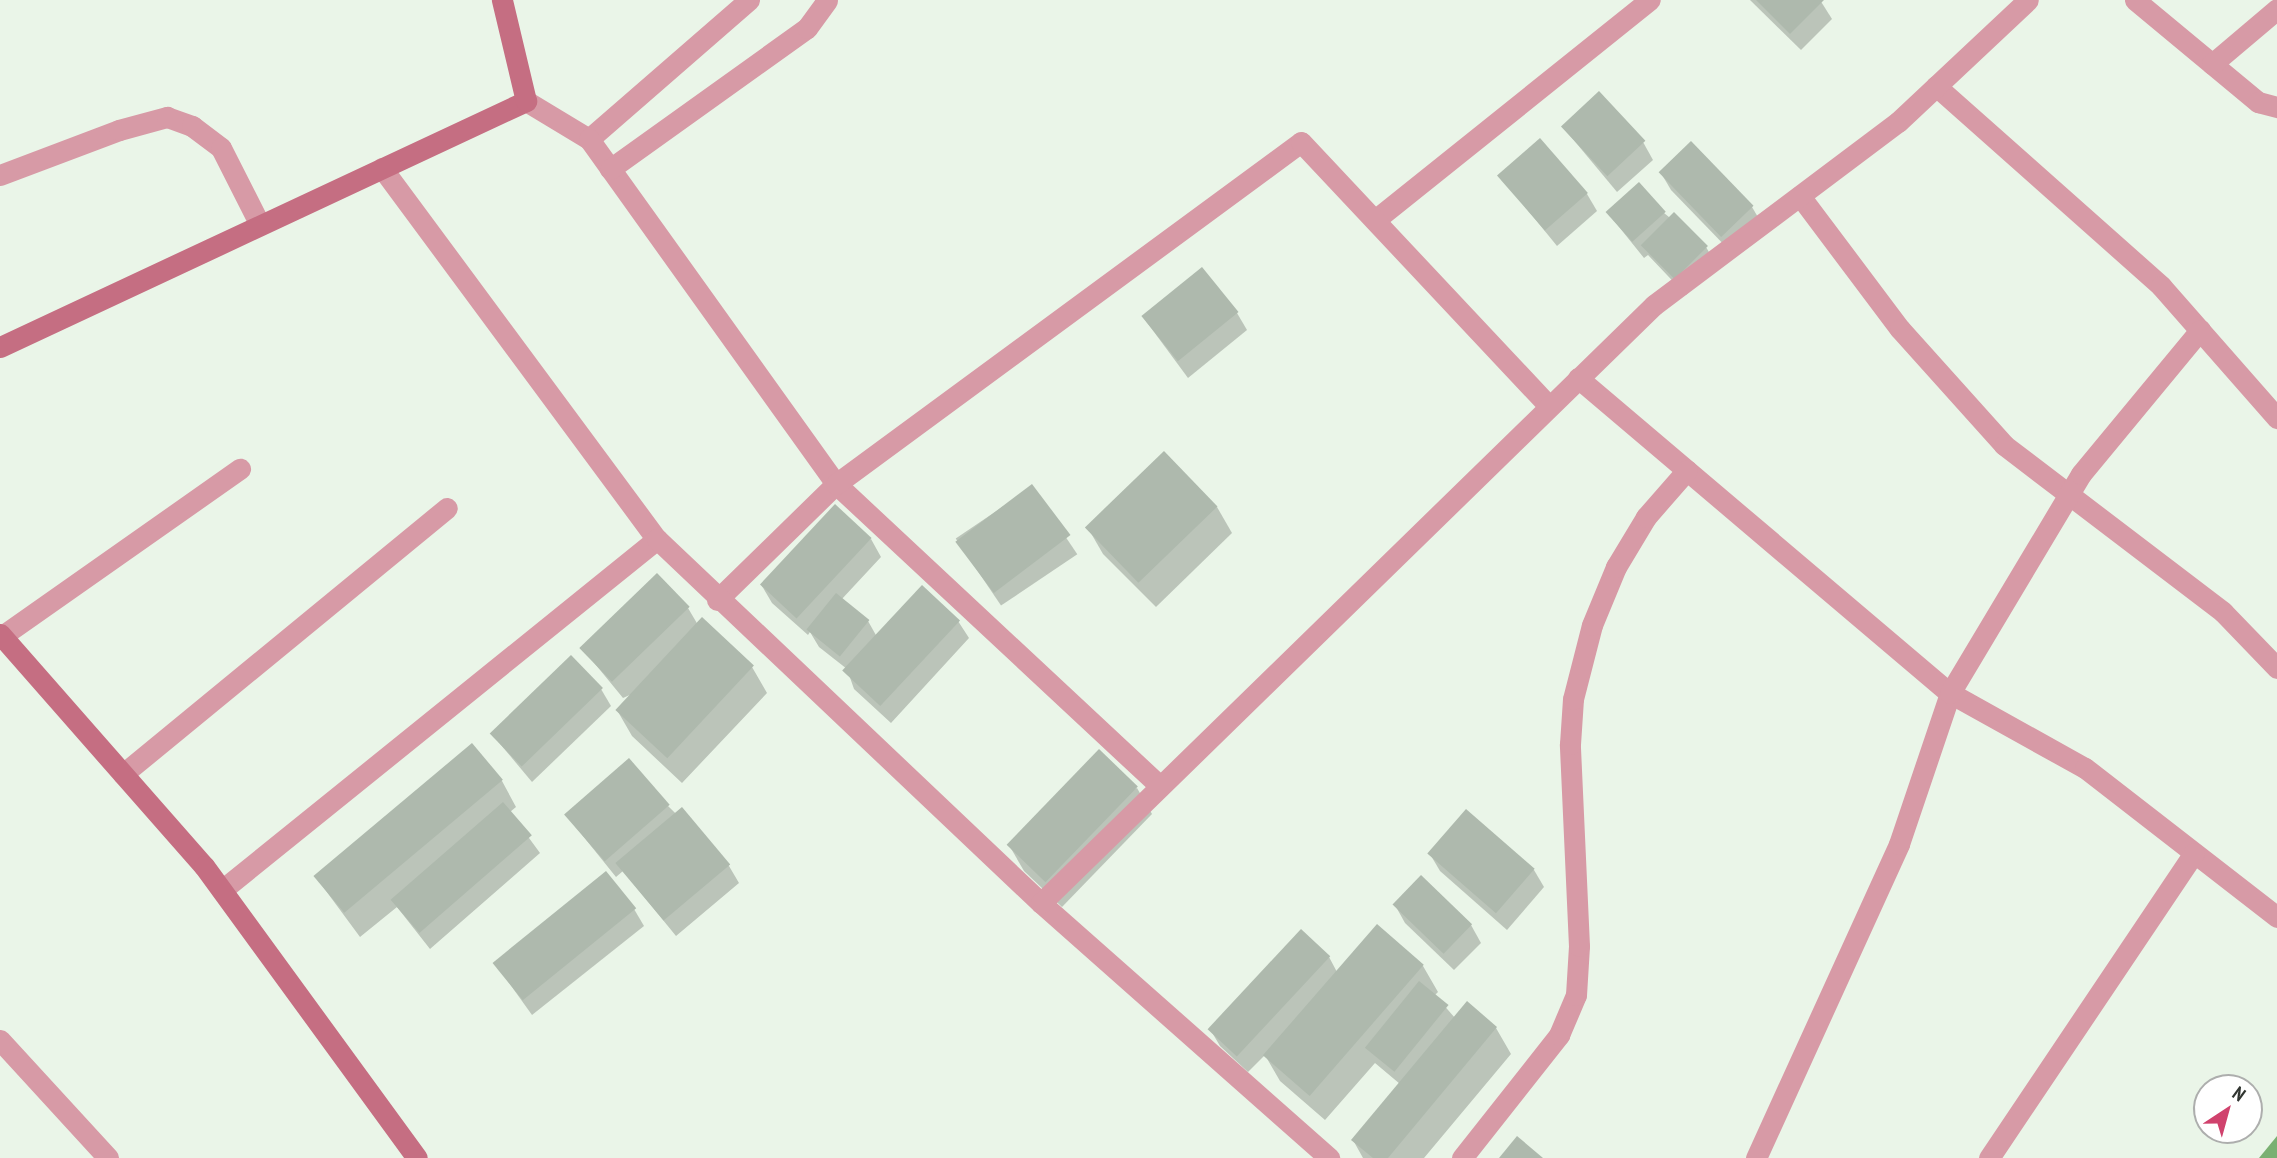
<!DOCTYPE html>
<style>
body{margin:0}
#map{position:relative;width:2277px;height:1158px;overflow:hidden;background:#eaf5e8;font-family:"PT Sans Narrow",sans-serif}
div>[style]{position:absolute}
.water>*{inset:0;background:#7ab072}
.shadow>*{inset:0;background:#0003;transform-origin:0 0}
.building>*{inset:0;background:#aeb9ad;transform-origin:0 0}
.street>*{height:21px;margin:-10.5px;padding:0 10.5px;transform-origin:10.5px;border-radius:10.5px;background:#d79aa6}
.secondary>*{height:21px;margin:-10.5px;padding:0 10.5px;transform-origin:10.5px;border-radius:10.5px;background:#c56e82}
span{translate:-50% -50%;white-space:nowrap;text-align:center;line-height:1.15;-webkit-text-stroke:5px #fff;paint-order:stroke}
.north{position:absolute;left:2193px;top:1074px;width:70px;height:70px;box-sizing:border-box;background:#fff;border:2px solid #adaead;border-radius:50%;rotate:36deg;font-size:19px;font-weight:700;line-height:28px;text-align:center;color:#313531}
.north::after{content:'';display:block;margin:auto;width:24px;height:32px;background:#d0426d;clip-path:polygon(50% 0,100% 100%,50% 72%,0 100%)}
</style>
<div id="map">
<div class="water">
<i style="clip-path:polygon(2277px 1136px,2277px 1158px,2259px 1158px)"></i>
</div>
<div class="shadow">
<i style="clip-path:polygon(1750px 0,1820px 0,1832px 19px,1801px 50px)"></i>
<i style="clip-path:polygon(1562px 126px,1643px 142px,1653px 160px,1617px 192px)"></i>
<i style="clip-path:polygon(1661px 173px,1752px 207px,1762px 224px,1732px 253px,1671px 190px)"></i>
<i style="clip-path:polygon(1500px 176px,1587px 194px,1597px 211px,1557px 246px)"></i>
<i style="clip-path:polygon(1607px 212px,1664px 213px,1706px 247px,1716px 264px,1686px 295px,1648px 255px,1644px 258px)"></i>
<i style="clip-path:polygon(1237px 313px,1247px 330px,1188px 378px,1143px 317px)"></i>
<i style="left:1032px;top:487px;width:81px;height:92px;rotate:56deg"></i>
<i style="clip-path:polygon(1217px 507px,1232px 533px,1156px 607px,1103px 554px,1088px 528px)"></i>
<i style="clip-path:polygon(871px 539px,881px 557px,841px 600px,868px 621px,877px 637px,958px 621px,969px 638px,891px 723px,854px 689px,847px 669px,819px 647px,810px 632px,808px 635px,772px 603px,762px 586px)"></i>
<i style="clip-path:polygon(688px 608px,698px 625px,752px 667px,767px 693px,682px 783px,632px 736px,617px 710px,632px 694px,623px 698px,582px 648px)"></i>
<i style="clip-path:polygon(601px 689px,611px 706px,532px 782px,491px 733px)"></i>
<i style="clip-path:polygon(472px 745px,502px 781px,516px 807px,510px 812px,540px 853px,430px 949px,397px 907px,360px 937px,315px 876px)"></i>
<i style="clip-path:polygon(1137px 788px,1152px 814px,1062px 907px,1024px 871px,1009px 845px)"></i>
<i style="clip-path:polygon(668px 806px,729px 866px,739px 883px,676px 936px,623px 871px,616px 877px,566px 815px)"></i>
<i style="clip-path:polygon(1430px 854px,1534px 870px,1544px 887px,1507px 930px,1440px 871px)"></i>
<i style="clip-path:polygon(1421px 877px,1471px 925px,1481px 943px,1454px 970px,1405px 923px,1395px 905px)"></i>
<i style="clip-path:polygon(634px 909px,644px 926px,532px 1015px,494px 962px)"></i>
<i style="clip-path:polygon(1329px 957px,1337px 972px,1423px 966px,1438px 992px,1435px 995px,1455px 1018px,1496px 1028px,1511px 1054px,1424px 1158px,1363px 1158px,1353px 1140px,1400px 1084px,1375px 1063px,1325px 1120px,1280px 1081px,1265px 1055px,1248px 1072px,1220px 1046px,1210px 1029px)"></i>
</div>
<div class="building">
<i style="clip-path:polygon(1756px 0,1824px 0,1790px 34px)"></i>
<i style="left:1599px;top:91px;width:68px;height:52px;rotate:47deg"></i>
<i style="left:1540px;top:138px;width:73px;height:57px;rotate:49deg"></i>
<i style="left:1691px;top:141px;width:90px;height:45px;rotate:46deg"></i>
<i style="left:1639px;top:182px;width:40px;height:45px;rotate:48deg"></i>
<i style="left:1674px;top:212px;width:48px;height:47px;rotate:45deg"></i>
<i style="left:1202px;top:267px;width:58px;height:78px;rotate:51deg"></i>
<i style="left:1164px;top:451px;width:77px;height:110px;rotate:46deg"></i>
<i style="left:1032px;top:484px;width:64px;height:96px;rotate:53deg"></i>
<i style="left:835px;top:504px;width:50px;height:110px;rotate:43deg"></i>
<i style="left:657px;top:573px;width:47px;height:108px;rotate:46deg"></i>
<i style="left:922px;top:585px;width:52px;height:117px;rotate:43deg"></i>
<i style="left:836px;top:593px;width:43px;height:47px;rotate:39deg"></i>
<i style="left:702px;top:617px;width:71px;height:127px;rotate:43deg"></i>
<i style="left:571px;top:655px;width:46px;height:113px;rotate:46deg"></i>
<i style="left:472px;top:743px;width:48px;height:207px;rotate:50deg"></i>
<i style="left:1099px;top:749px;width:54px;height:133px;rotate:44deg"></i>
<i style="left:629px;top:758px;width:62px;height:86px;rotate:49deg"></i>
<i style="left:503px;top:802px;width:44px;height:149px;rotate:49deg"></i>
<i style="left:682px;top:807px;width:75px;height:87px;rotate:50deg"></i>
<i style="left:1466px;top:809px;width:91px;height:59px;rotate:41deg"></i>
<i style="left:606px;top:871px;width:48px;height:146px;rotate:51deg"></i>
<i style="left:1421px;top:875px;width:71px;height:41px;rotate:44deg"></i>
<i style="left:1377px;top:924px;width:62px;height:174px;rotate:41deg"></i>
<i style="left:1301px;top:929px;width:40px;height:137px;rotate:43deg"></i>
<i style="left:1419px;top:981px;width:38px;height:86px;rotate:39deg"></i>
<i style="clip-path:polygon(1467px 1001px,1497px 1027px,1388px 1158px,1373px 1158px,1351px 1140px)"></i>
<i style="clip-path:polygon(1517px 1136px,1543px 1158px,1499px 1158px)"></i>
</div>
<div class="street">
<i style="left:2135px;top:0;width:160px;rotate:39.7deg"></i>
<i style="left:2258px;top:102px;width:20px;rotate:15deg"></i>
<i style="left:2212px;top:64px;width:85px;rotate:-40.2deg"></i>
<i style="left:1936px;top:86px;width:301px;rotate:41.6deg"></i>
<i style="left:2161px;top:286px;width:176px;rotate:48.7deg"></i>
<i style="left:526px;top:101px;width:74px;rotate:31.1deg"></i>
<i style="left:589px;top:139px;width:212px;rotate:-41deg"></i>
<i style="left:589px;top:139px;width:424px;rotate:54.4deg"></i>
<i style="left:836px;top:484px;width:442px;rotate:43deg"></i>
<i style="left:382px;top:168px;width:462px;rotate:53.5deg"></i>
<i style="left:610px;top:169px;width:242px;rotate:-35.6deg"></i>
<i style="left:807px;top:28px;width:34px;rotate:-54deg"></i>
<i style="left:0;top:175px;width:127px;rotate:-20.7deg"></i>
<i style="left:119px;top:130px;width:50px;rotate:-15.2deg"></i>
<i style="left:167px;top:117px;width:27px;rotate:20deg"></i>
<i style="left:192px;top:126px;width:36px;rotate:37deg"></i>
<i style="left:221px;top:148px;width:86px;rotate:63.1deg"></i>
<i style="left:1800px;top:196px;width:166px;rotate:53.1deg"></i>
<i style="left:1900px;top:329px;width:156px;rotate:48.1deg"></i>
<i style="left:2004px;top:445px;width:275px;rotate:37.3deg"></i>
<i style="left:2223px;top:612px;width:78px;rotate:46deg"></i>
<i style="left:1375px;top:220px;width:352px;rotate:-38.7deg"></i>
<i style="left:1578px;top:378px;width:487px;rotate:40.3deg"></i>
<i style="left:1950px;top:693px;width:154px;rotate:29.1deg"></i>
<i style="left:2085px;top:768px;width:243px;rotate:37.8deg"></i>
<i style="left:717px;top:600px;width:166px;rotate:-44.3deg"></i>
<i style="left:836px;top:484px;width:577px;rotate:-36.33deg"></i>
<i style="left:1301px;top:142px;width:362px;rotate:46.8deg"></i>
<i style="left:2px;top:636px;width:291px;rotate:-35.1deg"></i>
<i style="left:123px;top:774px;width:419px;rotate:-39.4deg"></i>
<i style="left:222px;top:890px;width:559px;rotate:-38.9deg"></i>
<i style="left:657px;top:539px;width:529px;rotate:43.47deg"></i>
<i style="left:1041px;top:903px;width:385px;rotate:41.5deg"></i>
<i style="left:1041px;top:903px;width:856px;rotate:-44.29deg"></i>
<i style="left:1654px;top:305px;width:305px;rotate:-36.9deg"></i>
<i style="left:1898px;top:122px;width:178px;rotate:-43.2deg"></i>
<i style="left:0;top:1040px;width:160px;rotate:47.5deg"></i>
<i style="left:1462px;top:1158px;width:157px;rotate:-51.7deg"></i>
<i style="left:1559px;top:1035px;width:43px;rotate:-67deg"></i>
<i style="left:1576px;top:995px;width:49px;rotate:-86.5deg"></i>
<i style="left:1579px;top:946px;width:202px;rotate:-92.6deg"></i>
<i style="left:1570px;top:744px;width:45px;rotate:-86.2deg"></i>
<i style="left:1573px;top:699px;width:76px;rotate:-75.6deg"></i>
<i style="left:1592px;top:625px;width:63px;rotate:-67.5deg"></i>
<i style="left:1616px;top:567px;width:58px;rotate:-59deg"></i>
<i style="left:1646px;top:517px;width:62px;rotate:-48.9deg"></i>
<i style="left:1756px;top:1158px;width:345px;rotate:-65.5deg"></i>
<i style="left:1899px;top:844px;width:159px;rotate:-71.3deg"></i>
<i style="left:1950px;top:693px;width:255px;rotate:-59.1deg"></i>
<i style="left:2081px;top:474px;width:187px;rotate:-50.4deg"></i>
<i style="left:1989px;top:1158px;width:367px;rotate:-56.1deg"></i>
</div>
<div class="secondary">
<i style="left:0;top:347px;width:581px;rotate:-25.06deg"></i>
<i style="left:526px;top:101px;width:104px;rotate:-103.4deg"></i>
<i style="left:0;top:634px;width:309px;rotate:48.7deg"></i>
<i style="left:204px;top:866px;width:361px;rotate:53.9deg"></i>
</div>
<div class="north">N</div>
</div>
